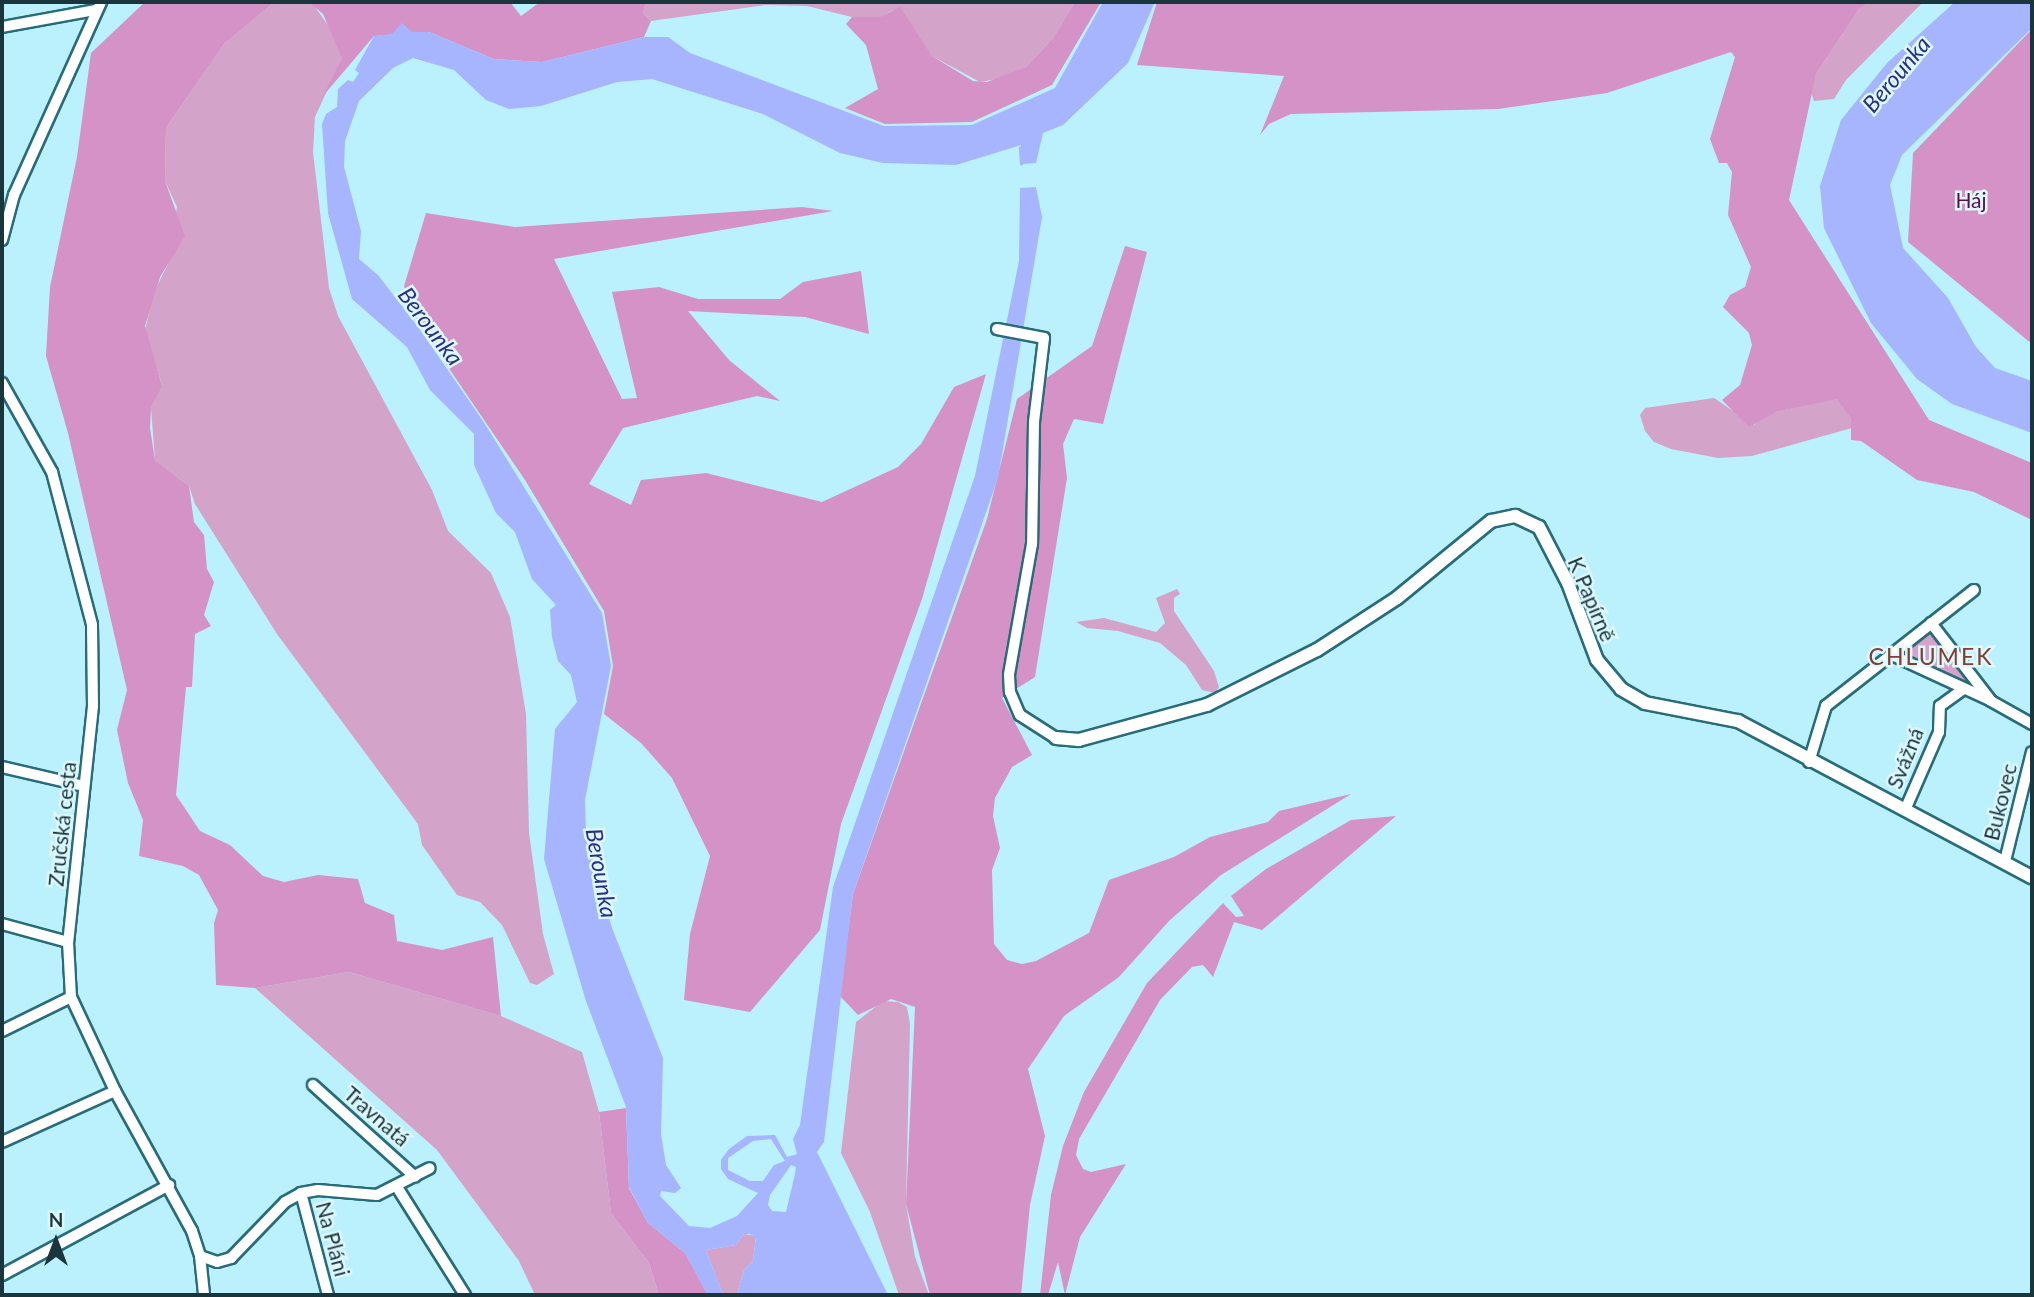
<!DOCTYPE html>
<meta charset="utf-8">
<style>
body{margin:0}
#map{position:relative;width:2034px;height:1297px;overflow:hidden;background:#bbf0fd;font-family:Lato,sans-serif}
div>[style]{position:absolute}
.green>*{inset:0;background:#d4a3c9}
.forest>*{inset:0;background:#d492c6}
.water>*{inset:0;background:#a6b5fe}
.stream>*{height:2.5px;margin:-1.25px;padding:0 1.25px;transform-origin:1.25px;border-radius:1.25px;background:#a6b5fe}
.roads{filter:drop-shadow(2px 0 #286c7b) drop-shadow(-2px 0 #286c7b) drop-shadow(0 2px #286c7b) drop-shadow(0 -2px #286c7b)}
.minor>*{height:10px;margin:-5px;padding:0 5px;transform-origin:5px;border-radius:5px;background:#fff}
.tertiary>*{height:12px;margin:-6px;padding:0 6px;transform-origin:6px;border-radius:6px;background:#fff}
span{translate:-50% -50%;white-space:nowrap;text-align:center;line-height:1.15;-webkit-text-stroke:5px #def8ff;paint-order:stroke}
.park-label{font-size:21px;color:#5b0b50}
.street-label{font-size:21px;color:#1a353c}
.water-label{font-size:23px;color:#2b2f81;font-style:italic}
.neighbourhood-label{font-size:23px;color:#833d2c;letter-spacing:2px}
.frame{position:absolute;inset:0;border:4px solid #1a353c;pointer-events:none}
.north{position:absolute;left:21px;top:1206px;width:70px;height:70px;-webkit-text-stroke:5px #def8ff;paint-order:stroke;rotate:0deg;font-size:19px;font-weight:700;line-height:28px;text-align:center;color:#1a353c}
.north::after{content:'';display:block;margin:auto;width:24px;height:32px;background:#1a353c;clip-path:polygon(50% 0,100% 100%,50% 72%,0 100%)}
</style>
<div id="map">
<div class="green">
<i style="clip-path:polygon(275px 2px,313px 4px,335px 35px,342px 58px,315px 117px,313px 152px,329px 288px,338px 316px,432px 490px,448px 531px,491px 573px,510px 617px,526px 714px,529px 833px,543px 934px,554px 974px,537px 985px,530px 983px,502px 925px,480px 902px,457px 895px,422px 845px,418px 824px,277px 634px,195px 504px,189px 486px,155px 460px,151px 408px,162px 385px,145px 331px,153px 294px,168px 264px,177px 207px,165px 181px,166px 128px,224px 44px)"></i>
<i style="clip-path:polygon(646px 2px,1075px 2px,1053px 38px,1026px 67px,1002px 78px,980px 82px,932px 56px,893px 10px,881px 17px,856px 18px,807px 6px,765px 5px,651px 21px,643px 13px)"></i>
<i style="clip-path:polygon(1871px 2px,1923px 2px,1846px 80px,1834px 99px,1814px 101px,1811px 92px,1816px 74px,1860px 8px)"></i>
<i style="clip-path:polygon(1714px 398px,1754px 425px,1761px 416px,1776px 412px,1837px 398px,1851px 419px,1852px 428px,1752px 456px,1718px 458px,1671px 449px,1654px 442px,1645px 431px,1640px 415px,1645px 408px)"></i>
<i style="clip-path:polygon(1177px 589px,1180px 594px,1174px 598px,1174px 611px,1214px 671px,1219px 687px,1215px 693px,1202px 690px,1186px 665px,1160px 643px,1118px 631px,1087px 628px,1076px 622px,1104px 618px,1156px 632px,1165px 623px,1156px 598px)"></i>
<i style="clip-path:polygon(1925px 633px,1937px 634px,1986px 695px,1908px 658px,1908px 648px)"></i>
<i style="clip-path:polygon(349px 972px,501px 1016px,582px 1052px,599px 1112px,611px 1213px,649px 1263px,659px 1295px,535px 1295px,519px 1261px,437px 1150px,255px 988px)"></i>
<i style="clip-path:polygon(883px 1001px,898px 1002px,907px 1007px,910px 1024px,906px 1204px,915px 1257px,929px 1295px,899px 1295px,870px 1212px,841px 1153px,856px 1022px)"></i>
<i style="clip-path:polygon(744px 1234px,756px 1236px,753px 1260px,744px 1270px,737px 1294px,727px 1295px,722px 1292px,706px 1250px,736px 1245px)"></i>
</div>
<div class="forest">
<i style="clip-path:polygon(145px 2px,275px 2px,224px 44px,166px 128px,165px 181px,185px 236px,160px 277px,145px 326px,162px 386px,151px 408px,150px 428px,155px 460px,189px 486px,194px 522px,204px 535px,207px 569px,214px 582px,204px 615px,211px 626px,195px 634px,192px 687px,186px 687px,176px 795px,200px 831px,230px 845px,263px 876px,284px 882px,318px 875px,358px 879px,365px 903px,394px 915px,397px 941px,442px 950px,493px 937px,501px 1016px,349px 972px,255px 988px,216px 985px,214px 923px,218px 910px,199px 875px,183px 866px,139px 856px,143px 820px,128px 783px,117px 730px,127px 690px,68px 433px,46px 356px,50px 287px,77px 157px,91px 53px)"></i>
<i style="clip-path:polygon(309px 2px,510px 2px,521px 16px,540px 2px,646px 2px,643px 13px,651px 21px,644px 37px,542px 62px,494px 59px,429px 32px,374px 36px,323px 96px,342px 58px,323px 14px)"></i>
<i style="clip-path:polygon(1075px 2px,1101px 2px,1052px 85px,972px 122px,885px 124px,845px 108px,878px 89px,866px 45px,846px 24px,852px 17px,880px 17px,900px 7px,932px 56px,973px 81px,987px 82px,1026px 67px,1053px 38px)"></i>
<i style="clip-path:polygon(1157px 2px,1871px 2px,1860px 8px,1816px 74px,1789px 200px,1929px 420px,2032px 463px,2032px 520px,1974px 492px,1917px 480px,1861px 441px,1851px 440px,1851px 419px,1837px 399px,1776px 412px,1749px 427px,1722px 400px,1740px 385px,1752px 345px,1749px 333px,1723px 307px,1730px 295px,1745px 287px,1751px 267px,1728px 215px,1732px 172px,1727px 163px,1719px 163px,1710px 139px,1735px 57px,1731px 52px,1607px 93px,1498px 109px,1291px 114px,1269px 124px,1260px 135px,1284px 76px,1137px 65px)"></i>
<i style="clip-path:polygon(2032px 29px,2032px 344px,1908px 242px,1913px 153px)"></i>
<i style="clip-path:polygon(802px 207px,833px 211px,554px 259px,622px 399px,637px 398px,612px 292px,659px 287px,698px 299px,780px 299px,803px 282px,861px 271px,869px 334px,805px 317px,688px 311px,729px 360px,780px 401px,757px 396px,623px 428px,589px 484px,631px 505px,641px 480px,706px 473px,822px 502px,898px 467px,921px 444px,954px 387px,986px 374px,922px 599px,841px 824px,820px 930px,750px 1012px,684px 1000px,690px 934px,710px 856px,672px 778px,641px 743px,604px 714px,613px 666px,604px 611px,525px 480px,418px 323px,404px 286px,426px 213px,515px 227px)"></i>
<i style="clip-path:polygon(1125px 246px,1147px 252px,1103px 424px,1074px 419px,1063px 444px,1067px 478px,1035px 677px,1002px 698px,1032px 755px,1012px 767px,995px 798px,993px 816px,1000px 848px,992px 870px,994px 944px,1007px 960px,1022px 964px,1036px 961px,1089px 933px,1109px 880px,1174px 857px,1210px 837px,1268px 822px,1279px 811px,1351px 794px,1221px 875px,1169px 921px,1119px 977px,1064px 1016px,1028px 1069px,1045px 1136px,1030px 1205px,1021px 1295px,930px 1295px,906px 1204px,915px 1007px,891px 999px,858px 1015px,840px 996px,853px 894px,987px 519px,1017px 399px,1092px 346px)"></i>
<i style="clip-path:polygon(1396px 816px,1262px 930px,1234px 922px,1213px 977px,1203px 965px,1192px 967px,1160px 1000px,1079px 1139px,1076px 1155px,1083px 1169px,1091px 1172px,1126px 1164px,1080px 1237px,1065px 1295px,1058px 1262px,1048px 1295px,1040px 1295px,1051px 1195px,1063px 1146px,1084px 1092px,1147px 983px,1223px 903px,1236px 917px,1244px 916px,1231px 896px,1266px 869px,1351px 820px)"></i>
<i style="clip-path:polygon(626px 1108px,629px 1188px,648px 1223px,685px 1253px,708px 1295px,659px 1295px,649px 1263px,611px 1213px,599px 1112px)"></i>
</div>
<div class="water">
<i style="clip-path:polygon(evenodd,1103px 2px,1155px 2px,1128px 63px,1063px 125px,1043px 133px,1036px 163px,1022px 164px,1021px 145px,956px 165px,883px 163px,840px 153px,763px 114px,652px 79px,617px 82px,541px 106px,509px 109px,486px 100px,454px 70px,413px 58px,393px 68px,359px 101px,345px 141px,344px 167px,361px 231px,359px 259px,378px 275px,418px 327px,483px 421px,602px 613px,611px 666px,585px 800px,586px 834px,612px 928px,663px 1058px,661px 1134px,666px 1165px,681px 1188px,675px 1193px,661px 1191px,660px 1196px,689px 1226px,710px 1228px,737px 1216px,758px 1193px,728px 1179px,721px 1169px,721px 1160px,729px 1149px,747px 1136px,775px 1135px,787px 1157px,797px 1154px,793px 1139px,800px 1125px,833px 887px,975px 476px,1019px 261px,1020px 188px,1036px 187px,1042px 217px,998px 478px,853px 894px,824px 1142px,817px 1152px,888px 1295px,730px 1295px,737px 1294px,744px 1270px,753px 1260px,756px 1237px,750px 1234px,744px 1234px,736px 1245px,706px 1250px,722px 1292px,727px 1295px,708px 1295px,685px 1253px,648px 1223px,629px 1187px,626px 1107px,586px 1001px,544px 859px,555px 729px,577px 702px,571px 675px,558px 661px,552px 637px,550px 610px,556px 605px,532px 579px,515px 532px,496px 513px,474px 465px,474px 434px,430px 390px,407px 347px,352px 299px,328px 213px,322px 124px,326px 114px,337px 107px,338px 89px,348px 80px,353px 82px,359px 73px,355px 70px,374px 36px,392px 34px,402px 23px,412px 32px,429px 32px,494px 59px,542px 62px,644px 37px,668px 37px,690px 53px,884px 126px,972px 125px,1055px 88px,1103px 2px,771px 1139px,785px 1161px,774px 1165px,763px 1181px,750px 1181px,728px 1170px,728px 1158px,753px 1141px,771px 1139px,1103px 2px,791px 1165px,796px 1167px,795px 1174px,786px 1212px,772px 1211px,768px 1205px,770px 1195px,791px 1165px)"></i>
<i style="clip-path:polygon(1955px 2px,2032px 2px,2032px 28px,1902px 155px,1890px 185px,1903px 248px,1948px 298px,1976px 347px,1995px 368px,2032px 381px,2032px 433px,1952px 404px,1917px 379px,1871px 323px,1824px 228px,1820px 186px,1841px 120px,1887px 63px)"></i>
</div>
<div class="stream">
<i style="left:1021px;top:164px;width:16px;rotate:-94deg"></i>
<i style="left:1020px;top:148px;width:5px;rotate:-22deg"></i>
</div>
<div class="roads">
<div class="minor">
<i style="left:2px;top:27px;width:96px;rotate:-10.3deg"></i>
<i style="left:2px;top:240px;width:47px;rotate:-75.1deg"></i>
<i style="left:14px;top:195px;width:212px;rotate:-65.7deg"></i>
<i style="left:997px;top:329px;width:48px;rotate:10.8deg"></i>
<i style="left:1044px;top:338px;width:85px;rotate:96.8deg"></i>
<i style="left:1034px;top:422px;width:122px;rotate:90.9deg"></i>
<i style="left:1032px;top:544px;width:133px;rotate:100deg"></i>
<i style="left:1009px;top:675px;width:17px;rotate:87deg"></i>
<i style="left:1010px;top:692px;width:25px;rotate:67deg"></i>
<i style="left:1020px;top:715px;width:43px;rotate:32.6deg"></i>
<i style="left:2px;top:383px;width:102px;rotate:60.7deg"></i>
<i style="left:52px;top:472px;width:158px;rotate:75.3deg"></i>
<i style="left:92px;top:625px;width:81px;rotate:89.3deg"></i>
<i style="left:93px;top:706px;width:237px;rotate:96deg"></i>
<i style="left:68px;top:942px;width:55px;rotate:86.9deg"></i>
<i style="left:71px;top:997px;width:104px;rotate:64.9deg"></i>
<i style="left:115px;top:1091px;width:160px;rotate:61.2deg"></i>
<i style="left:192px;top:1231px;width:26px;rotate:72deg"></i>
<i style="left:200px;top:1256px;width:39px;rotate:84deg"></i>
<i style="left:1931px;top:623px;width:98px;rotate:52.4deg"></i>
<i style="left:1991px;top:701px;width:47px;rotate:29.3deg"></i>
<i style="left:1892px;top:655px;width:108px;rotate:24.7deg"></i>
<i style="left:1809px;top:762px;width:59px;rotate:-73.1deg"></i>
<i style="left:1826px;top:706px;width:188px;rotate:-38.1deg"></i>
<i style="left:2px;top:767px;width:84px;rotate:13deg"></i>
<i style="left:1905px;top:810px;width:85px;rotate:-66.4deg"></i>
<i style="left:1939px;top:732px;width:26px;rotate:-88deg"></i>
<i style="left:1940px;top:706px;width:27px;rotate:-36deg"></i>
<i style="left:2005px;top:861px;width:112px;rotate:-76.1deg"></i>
<i style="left:2px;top:924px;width:68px;rotate:15.3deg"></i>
<i style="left:2px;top:1031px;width:77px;rotate:-26.2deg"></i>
<i style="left:313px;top:1085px;width:137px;rotate:42deg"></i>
<i style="left:2px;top:1142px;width:124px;rotate:-24.3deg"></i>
<i style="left:397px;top:1187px;width:128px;rotate:57.8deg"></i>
<i style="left:301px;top:1193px;width:106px;rotate:75.2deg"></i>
<i style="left:200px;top:1256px;width:18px;rotate:19deg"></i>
<i style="left:217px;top:1262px;width:15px;rotate:-16deg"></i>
<i style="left:231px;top:1258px;width:78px;rotate:-46deg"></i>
<i style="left:285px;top:1202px;width:18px;rotate:-29deg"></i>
<i style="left:301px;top:1193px;width:17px;rotate:-10deg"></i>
<i style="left:318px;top:1190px;width:59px;rotate:4.8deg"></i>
<i style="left:377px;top:1195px;width:59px;rotate:-27deg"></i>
<i style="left:2px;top:1275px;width:190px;rotate:-28.3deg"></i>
</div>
<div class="tertiary">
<i style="left:1056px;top:738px;width:23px;rotate:5deg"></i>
<i style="left:1079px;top:740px;width:133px;rotate:-15.3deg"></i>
<i style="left:1207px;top:705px;width:123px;rotate:-26.6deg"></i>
<i style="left:1317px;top:650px;width:95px;rotate:-33deg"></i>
<i style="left:1397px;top:598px;width:122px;rotate:-39.3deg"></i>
<i style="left:1491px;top:521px;width:25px;rotate:-12deg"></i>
<i style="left:1515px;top:516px;width:26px;rotate:25deg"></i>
<i style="left:1539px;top:527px;width:63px;rotate:62.6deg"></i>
<i style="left:1568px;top:583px;width:82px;rotate:69.4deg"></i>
<i style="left:1597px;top:660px;width:38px;rotate:50deg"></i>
<i style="left:1621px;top:689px;width:28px;rotate:30deg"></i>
<i style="left:1645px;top:703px;width:95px;rotate:11deg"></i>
<i style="left:1738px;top:721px;width:333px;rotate:28deg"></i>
</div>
</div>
<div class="park-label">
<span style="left:1971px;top:200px">Háj</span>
</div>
<div class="street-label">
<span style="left:1592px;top:599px;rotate:67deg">K Papírně</span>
<span style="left:1905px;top:758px;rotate:-68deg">Svážná</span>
<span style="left:2000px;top:802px;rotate:-76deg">Bukovec</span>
<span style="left:62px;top:824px;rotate:-84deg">Zručská cesta</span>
<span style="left:377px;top:1116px;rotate:41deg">Travnatá</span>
<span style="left:333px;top:1239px;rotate:75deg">Na Pláni</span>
</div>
<div class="water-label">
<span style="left:1896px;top:74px;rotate:-50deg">Berounka</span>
<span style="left:431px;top:326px;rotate:53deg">Berounka</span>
<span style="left:602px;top:873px;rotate:80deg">Berounka</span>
</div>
<div class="neighbourhood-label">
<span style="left:1931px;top:656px">CHLUMEK</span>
</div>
<div class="frame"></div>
<div class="north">N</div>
</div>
